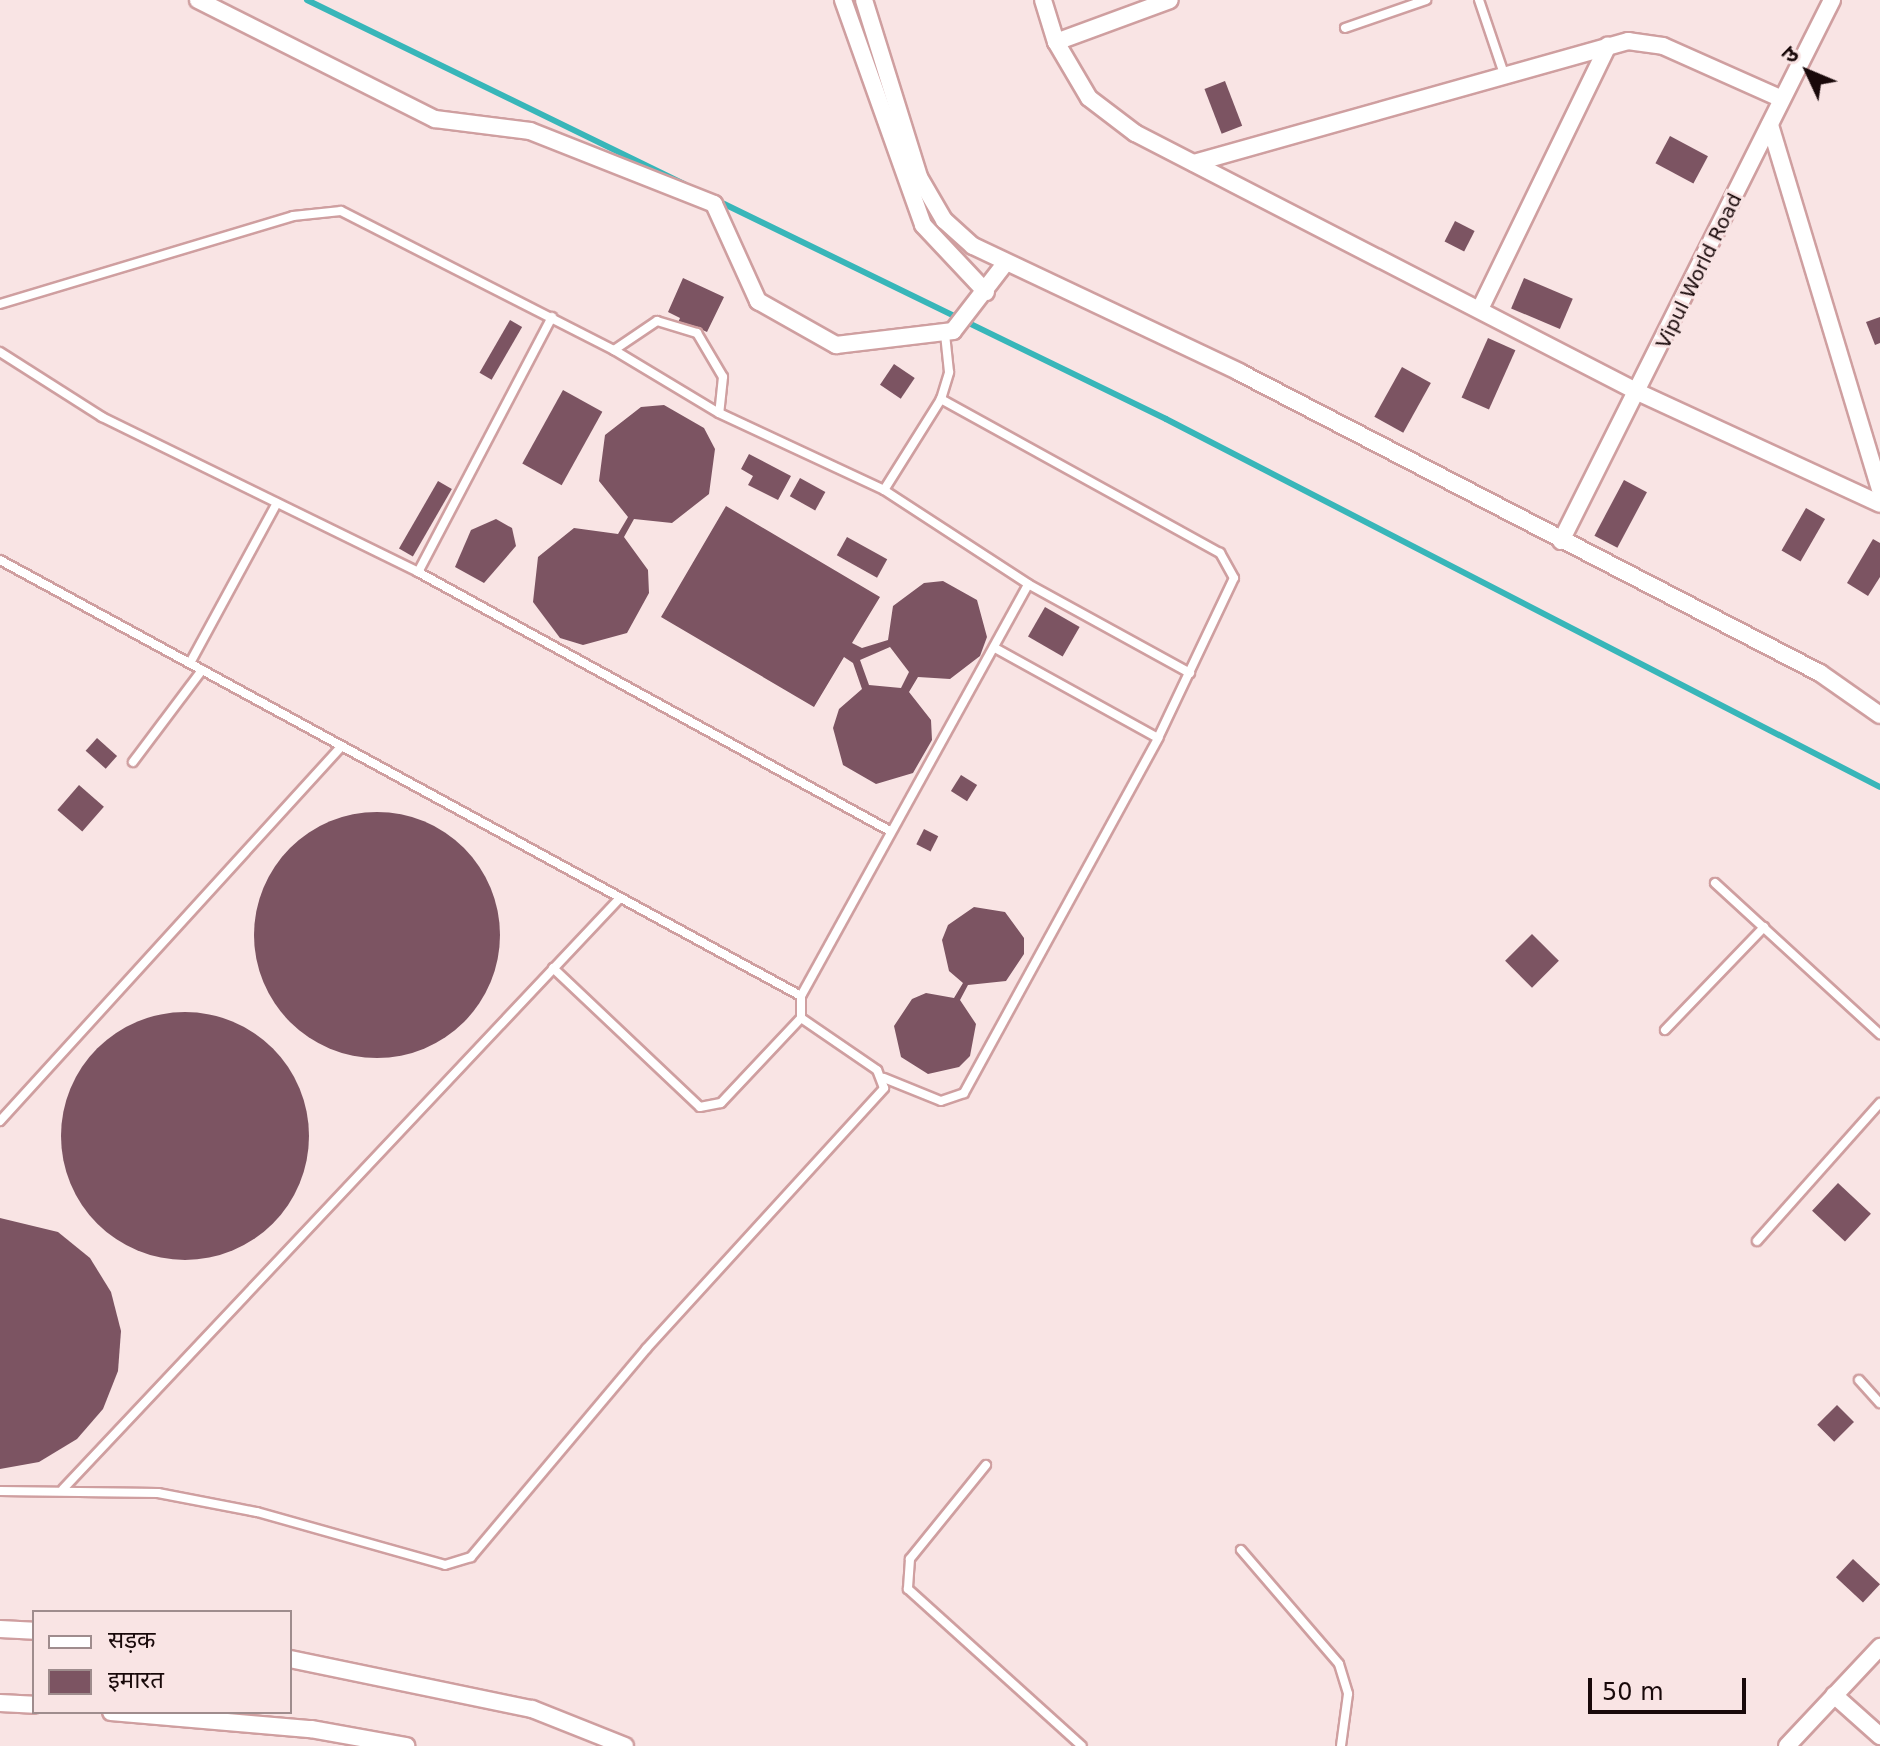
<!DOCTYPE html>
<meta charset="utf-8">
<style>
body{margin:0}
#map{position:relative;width:1880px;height:1746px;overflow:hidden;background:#f9e4e4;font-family:"DejaVu Sans","Noto Sans Devanagari",sans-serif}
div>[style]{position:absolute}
.stream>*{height:6px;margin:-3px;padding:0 3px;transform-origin:3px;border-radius:3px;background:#38b6b9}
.building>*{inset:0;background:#7c5462;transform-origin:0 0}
.round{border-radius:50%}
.roads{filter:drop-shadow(2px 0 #cf9fa0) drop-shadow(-2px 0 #cf9fa0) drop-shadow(0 2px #cf9fa0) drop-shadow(0 -2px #cf9fa0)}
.service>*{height:8px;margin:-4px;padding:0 4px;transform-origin:4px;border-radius:4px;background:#fff}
.minor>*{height:16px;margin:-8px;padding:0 8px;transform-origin:8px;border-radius:8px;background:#fff}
span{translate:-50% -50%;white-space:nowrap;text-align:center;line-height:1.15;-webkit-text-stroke:6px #f9e4e4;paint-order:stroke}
.street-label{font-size:20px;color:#19090a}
.legend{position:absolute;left:32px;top:1610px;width:260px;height:104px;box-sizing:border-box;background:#f9e4e4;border:2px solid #9f8c8d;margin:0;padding:10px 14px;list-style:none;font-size:24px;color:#19090a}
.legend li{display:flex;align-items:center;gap:16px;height:40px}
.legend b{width:40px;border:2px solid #9f8c8d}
.north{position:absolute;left:1768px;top:32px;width:80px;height:80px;-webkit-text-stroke:6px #f9e4e4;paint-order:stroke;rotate:314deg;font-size:22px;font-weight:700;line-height:32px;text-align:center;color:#19090a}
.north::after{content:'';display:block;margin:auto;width:28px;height:36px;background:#19090a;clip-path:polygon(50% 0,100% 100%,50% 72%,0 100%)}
.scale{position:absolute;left:1588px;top:1678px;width:158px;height:36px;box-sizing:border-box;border:4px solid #19090a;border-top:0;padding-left:10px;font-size:24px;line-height:28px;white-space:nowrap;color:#19090a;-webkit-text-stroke:6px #f9e4e4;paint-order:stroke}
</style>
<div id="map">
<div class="stream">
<i style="left:307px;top:0;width:420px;rotate:26deg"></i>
<i style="left:716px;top:200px;width:500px;rotate:25.95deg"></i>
<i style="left:1166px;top:419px;width:803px;rotate:27.27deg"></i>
</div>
<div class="building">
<i style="left:1225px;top:81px;width:48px;height:22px;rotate:69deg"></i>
<i style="left:1670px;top:136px;width:43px;height:31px;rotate:28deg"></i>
<i style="left:1455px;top:221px;width:22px;height:23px;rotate:27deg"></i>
<i style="clip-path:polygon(683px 278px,724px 297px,707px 332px,696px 327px,692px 337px,675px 330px,680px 318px,668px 312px)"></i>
<i style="left:1524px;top:278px;width:53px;height:33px;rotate:23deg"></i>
<i style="clip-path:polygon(1880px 317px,1880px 343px,1875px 345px,1866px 322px)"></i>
<i style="left:510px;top:320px;width:14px;height:61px;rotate:30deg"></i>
<i style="left:1488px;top:338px;width:30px;height:65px;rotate:24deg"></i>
<i style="left:894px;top:364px;width:25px;height:25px;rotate:34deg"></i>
<i style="left:1402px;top:367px;width:33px;height:57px;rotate:29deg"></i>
<i style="left:563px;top:390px;width:45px;height:84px;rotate:29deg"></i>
<i style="clip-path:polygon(664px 405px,704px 428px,715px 449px,709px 494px,672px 523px,634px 519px,624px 537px,648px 570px,649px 593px,627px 633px,583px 645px,560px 638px,533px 602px,538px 557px,574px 528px,618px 534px,628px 517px,599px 481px,605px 435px,641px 407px)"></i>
<i style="clip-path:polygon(749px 454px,791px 476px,778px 500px,748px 485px,753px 476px,741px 469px)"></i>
<i style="left:800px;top:478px;width:29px;height:21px;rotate:29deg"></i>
<i style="left:1624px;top:480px;width:26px;height:63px;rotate:28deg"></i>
<i style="left:438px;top:481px;width:16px;height:78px;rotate:30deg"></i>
<i style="clip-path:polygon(evenodd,726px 506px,880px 597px,852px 643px,862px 648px,888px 640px,893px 606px,924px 583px,943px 581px,977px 600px,987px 637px,980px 656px,950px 679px,918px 677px,909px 692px,931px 720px,932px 740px,913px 773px,876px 784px,843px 765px,833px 728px,839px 709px,862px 689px,853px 663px,844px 657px,814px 707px,661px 617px,726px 506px,890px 647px,909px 672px,901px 688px,869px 685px,860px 660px,890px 647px)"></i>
<i style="left:1806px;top:508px;width:22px;height:49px;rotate:30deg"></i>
<i style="clip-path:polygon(496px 519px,512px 528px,516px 546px,484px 583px,455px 567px,471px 530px)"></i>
<i style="left:847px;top:537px;width:46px;height:21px;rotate:29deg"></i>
<i style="clip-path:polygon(1873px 539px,1880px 543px,1880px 577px,1868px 596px,1847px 583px)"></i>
<i style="left:1045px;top:607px;width:40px;height:34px;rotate:30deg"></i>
<i style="left:97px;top:738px;width:27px;height:17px;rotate:42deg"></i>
<i style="left:961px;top:775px;width:19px;height:19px;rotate:32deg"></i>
<i style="left:79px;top:785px;width:33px;height:33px;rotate:41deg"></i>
<i class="round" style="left:254px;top:812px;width:246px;height:246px"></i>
<i style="left:924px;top:829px;width:16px;height:17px;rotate:27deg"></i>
<i style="clip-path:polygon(974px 907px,1005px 912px,1024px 938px,1024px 954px,1006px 981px,968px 985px,960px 1000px,976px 1024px,970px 1056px,959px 1067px,928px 1074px,901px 1057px,894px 1026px,912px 999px,926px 993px,954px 998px,963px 983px,949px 971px,942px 940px,948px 925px)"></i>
<i style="left:1532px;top:934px;width:38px;height:38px;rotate:45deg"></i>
<i class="round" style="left:61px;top:1012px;width:248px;height:248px"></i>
<i style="left:1838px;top:1183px;width:45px;height:38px;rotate:43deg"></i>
<i style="clip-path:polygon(0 1218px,58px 1232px,90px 1258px,111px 1292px,121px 1331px,118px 1371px,103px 1409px,77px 1439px,39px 1462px,0 1469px)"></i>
<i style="left:1837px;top:1405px;width:24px;height:28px;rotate:45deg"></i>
<i style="left:1853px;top:1559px;width:37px;height:25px;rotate:43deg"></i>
</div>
<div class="roads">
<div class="service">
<i style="left:1479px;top:0;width:78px;rotate:71.3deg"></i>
<i style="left:1345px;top:28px;width:86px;rotate:-19.1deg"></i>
<i style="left:0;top:304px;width:306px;rotate:-16.7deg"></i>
<i style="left:293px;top:216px;width:48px;rotate:-5.9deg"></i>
<i style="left:341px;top:211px;width:306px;rotate:27deg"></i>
<i style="left:614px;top:350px;width:122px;rotate:31deg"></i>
<i style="left:719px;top:413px;width:182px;rotate:25deg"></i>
<i style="left:884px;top:490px;width:172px;rotate:33.1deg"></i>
<i style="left:1028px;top:584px;width:185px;rotate:28.8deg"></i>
<i style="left:552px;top:317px;width:288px;rotate:117.7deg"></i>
<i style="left:418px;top:572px;width:538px;rotate:28.75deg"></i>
<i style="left:614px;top:350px;width:52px;rotate:-34deg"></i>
<i style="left:657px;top:321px;width:42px;rotate:16.7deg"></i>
<i style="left:697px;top:333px;width:51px;rotate:59.4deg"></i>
<i style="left:723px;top:377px;width:36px;rotate:96deg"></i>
<i style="left:0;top:352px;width:121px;rotate:32.5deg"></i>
<i style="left:102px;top:417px;width:352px;rotate:26.1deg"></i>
<i style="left:884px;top:490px;width:107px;rotate:-57.9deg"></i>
<i style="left:941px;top:399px;width:28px;rotate:-73deg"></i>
<i style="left:949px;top:372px;width:38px;rotate:-96deg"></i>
<i style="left:0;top:560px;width:912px;rotate:28.56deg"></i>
<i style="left:995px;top:648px;width:186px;rotate:28.9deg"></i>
<i style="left:190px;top:663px;width:182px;rotate:-61.5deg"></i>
<i style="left:133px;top:762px;width:115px;rotate:-53.1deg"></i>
<i style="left:1715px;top:883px;width:224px;rotate:42.5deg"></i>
<i style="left:553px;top:968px;width:202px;rotate:43.4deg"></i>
<i style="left:700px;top:1107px;width:21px;rotate:-11deg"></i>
<i style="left:721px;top:1103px;width:117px;rotate:-46.7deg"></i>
<i style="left:1665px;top:1030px;width:143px;rotate:-46.1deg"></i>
<i style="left:884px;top:1078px;width:61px;rotate:22deg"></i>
<i style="left:941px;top:1101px;width:24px;rotate:-19deg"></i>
<i style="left:964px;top:1093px;width:405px;rotate:-61.3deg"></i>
<i style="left:1158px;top:738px;width:177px;rotate:-64.6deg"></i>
<i style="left:1234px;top:578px;width:29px;rotate:-119deg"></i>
<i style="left:1220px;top:553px;width:319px;rotate:-151.1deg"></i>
<i style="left:0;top:1121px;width:505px;rotate:-47.65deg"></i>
<i style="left:1757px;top:1241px;width:185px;rotate:-48.3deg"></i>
<i style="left:1859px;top:1380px;width:31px;rotate:48deg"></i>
<i style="left:986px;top:1465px;width:121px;rotate:129deg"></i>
<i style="left:910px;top:1559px;width:30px;rotate:94deg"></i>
<i style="left:908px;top:1589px;width:234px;rotate:42.1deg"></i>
<i style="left:63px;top:1489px;width:809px;rotate:-46.7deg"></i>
<i style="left:0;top:1491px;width:158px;rotate:0.7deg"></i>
<i style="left:158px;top:1493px;width:101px;rotate:10.9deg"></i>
<i style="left:257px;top:1512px;width:195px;rotate:15.7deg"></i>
<i style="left:445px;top:1565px;width:27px;rotate:-17deg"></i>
<i style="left:471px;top:1557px;width:272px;rotate:-49.9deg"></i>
<i style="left:646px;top:1349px;width:353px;rotate:-47.6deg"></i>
<i style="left:884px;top:1088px;width:19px;rotate:-111deg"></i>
<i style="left:877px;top:1070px;width:92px;rotate:-145.6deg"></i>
<i style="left:801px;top:1018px;width:22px;rotate:-90deg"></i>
<i style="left:801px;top:996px;width:470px;rotate:-61.1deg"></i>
<i style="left:1241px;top:1550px;width:150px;rotate:49.3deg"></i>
<i style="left:1339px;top:1664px;width:31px;rotate:73deg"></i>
<i style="left:1348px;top:1694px;width:52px;rotate:97.7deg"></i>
</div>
<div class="minor">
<i style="left:198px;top:0;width:265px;rotate:26.7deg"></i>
<i style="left:435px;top:119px;width:96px;rotate:7.2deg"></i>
<i style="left:530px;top:131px;width:198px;rotate:21.6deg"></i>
<i style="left:714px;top:204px;width:107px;rotate:65.6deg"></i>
<i style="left:758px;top:301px;width:90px;rotate:29.4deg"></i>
<i style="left:836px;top:345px;width:118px;rotate:-6.8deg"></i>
<i style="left:953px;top:331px;width:82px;rotate:-52.4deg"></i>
<i style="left:843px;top:0;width:239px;rotate:70.4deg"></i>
<i style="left:923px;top:225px;width:92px;rotate:46.8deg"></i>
<i style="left:864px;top:0;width:185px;rotate:72.7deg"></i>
<i style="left:919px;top:177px;width:50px;rotate:59.8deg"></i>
<i style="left:944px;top:220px;width:39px;rotate:42deg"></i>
<i style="left:973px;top:246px;width:294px;rotate:25.3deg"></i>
<i style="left:1239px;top:372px;width:654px;rotate:27.39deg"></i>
<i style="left:1820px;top:673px;width:73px;rotate:35deg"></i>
<i style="left:1043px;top:0;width:44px;rotate:72.8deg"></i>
<i style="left:1056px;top:42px;width:65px;rotate:59.5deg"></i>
<i style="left:1089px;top:98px;width:58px;rotate:37.3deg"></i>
<i style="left:1135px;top:133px;width:568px;rotate:27.24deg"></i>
<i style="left:1640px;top:393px;width:264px;rotate:24.8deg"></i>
<i style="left:1056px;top:42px;width:121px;rotate:-20.2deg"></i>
<i style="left:1770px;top:125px;width:380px;rotate:73.2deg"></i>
<i style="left:1194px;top:163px;width:451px;rotate:-15.7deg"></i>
<i style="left:1628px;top:41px;width:35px;rotate:8deg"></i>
<i style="left:1663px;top:46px;width:130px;rotate:24deg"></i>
<i style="left:1480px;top:309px;width:293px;rotate:-64.1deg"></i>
<i style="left:1561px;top:541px;width:605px;rotate:-63.39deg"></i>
<i style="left:0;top:1629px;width:34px;rotate:3deg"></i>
<i style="left:290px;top:1659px;width:247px;rotate:11.7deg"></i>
<i style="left:532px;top:1709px;width:100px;rotate:21.7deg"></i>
<i style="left:1834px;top:1695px;width:62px;rotate:41.7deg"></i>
<i style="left:0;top:1703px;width:34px;rotate:3deg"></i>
<i style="left:111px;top:1712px;width:201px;rotate:4.9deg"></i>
<i style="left:311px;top:1729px;width:97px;rotate:10.1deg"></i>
<i style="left:1787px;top:1746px;width:136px;rotate:-46.8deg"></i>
</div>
</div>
<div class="street-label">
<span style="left:1699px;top:271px;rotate:-64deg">Vipul World Road</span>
</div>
<ul class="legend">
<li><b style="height:10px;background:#fff"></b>सड़क</li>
<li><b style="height:22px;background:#7c5462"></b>इमारत</li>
</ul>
<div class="north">उ</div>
<div class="scale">50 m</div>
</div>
